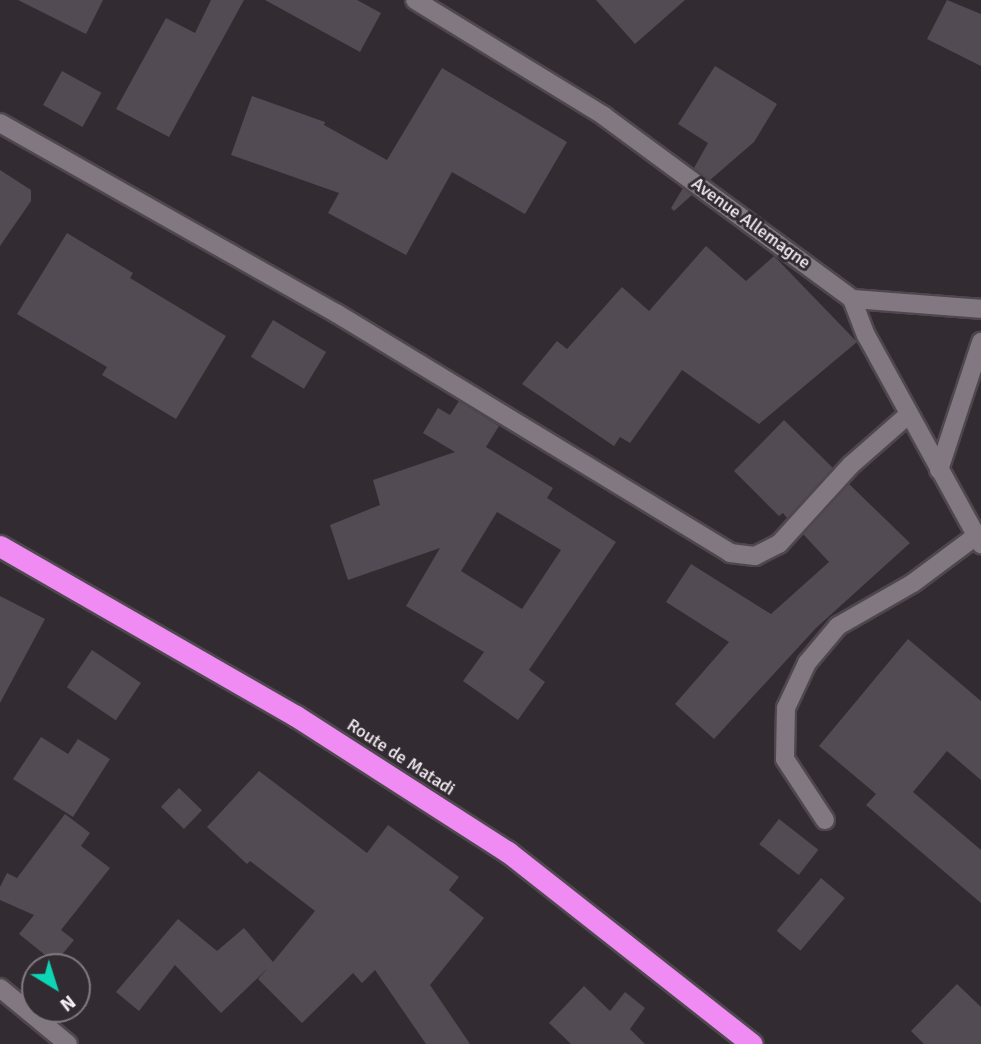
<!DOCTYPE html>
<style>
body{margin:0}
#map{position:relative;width:981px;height:1044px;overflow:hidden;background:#332b32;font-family:Signika,sans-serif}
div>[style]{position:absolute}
.building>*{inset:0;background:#534b53;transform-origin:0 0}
.roads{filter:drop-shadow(2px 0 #4e484e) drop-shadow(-2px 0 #4e484e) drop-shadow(0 2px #4e484e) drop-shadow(0 -2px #4e484e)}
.minor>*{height:18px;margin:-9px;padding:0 9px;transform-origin:9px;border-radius:9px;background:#817881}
.highway>*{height:21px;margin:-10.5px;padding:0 10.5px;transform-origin:10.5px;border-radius:10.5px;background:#f18bf4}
span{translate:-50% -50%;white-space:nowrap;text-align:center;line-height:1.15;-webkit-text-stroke:6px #332b32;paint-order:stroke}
.street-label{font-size:18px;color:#f3eef3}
.north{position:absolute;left:21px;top:953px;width:70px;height:70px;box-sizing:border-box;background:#332b32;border:2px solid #80797f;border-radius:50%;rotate:142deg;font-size:19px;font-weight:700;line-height:28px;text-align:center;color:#f3eef3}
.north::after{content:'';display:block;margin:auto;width:24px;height:32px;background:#0ed5b4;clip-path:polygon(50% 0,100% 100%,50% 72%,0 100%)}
</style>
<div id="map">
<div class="building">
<i style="clip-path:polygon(18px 0,103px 0,86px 34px)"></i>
<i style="clip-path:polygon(211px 0,244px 0,169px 137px,116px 109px,166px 18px,195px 33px)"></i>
<i style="clip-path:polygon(265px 0,357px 0,381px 13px,360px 52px)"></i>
<i style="clip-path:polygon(596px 0,685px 0,635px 44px)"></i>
<i style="clip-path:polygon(947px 0,981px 14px,981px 66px,927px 39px)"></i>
<i style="clip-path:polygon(715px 66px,777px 104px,754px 142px,710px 180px,694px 168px,708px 143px,678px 124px)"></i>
<i style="clip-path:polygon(442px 68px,567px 142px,525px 214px,452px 172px,406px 255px,328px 213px,339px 193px,231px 155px,252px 96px,325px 122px,324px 125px,387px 160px)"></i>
<i style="left:62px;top:71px;width:45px;height:39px;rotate:29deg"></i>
<i style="clip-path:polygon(0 170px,31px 190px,31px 201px,0 246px)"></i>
<i style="clip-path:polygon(683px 188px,692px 195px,674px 211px,671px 208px)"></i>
<i style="clip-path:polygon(67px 233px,133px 273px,130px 278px,226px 336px,176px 419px,102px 375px,107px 367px,17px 314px)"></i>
<i style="clip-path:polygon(706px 246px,746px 281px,774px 256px,857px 342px,759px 424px,682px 370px,630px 443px,620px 437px,614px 446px,522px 384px,557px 341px,567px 349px,622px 287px,649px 311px)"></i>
<i style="left:273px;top:320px;width:62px;height:43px;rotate:31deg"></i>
<i style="clip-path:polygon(evenodd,459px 401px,499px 426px,486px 447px,553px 488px,547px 498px,616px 542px,529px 670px,545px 682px,518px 720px,463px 681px,484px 652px,406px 606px,440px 548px,348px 580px,330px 525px,380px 505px,373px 480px,455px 452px,423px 433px,438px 408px,450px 415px,459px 401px,497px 512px,561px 550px,522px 609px,461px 571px,497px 512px)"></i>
<i style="clip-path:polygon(784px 420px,833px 468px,787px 518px,783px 513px,779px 516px,734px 471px)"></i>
<i style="clip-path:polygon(849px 484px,910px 543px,816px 628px,714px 739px,675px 704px,729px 642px,666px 602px,691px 564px,771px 614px,829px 562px,803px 534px)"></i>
<i style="clip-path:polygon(0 596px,45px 619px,0 703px)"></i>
<i style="clip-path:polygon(908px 639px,981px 701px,981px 780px,947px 751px,913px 792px,981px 850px,981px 903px,866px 805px,876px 794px,819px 746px)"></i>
<i style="left:92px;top:650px;width:59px;height:45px;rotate:34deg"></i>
<i style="clip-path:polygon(41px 737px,68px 754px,78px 739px,110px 759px,73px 817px,13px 779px)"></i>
<i style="clip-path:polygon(259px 771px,367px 853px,388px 825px,459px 877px,449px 890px,484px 918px,430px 985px,470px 1044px,426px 1044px,375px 970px,362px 983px,353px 973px,302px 1023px,258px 979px,268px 968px,221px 1013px,175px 965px,139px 1011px,116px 992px,178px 919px,217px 951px,244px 928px,273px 962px,315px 911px,250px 861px,247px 864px,207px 827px)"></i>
<i style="left:179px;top:788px;width:32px;height:26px;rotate:44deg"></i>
<i style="clip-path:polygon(65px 814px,90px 833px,81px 846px,110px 868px,61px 930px,74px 940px,55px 963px,19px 934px,34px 915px,0 900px,0 887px,7px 873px,17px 878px)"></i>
<i style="left:779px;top:819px;width:50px;height:32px;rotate:38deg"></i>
<i style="left:821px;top:878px;width:31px;height:69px;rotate:40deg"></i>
<i style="clip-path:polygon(957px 984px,981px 1007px,981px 1044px,924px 1044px,911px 1031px)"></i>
<i style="clip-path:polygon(584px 986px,610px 1011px,625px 992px,645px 1008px,630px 1029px,645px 1044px,571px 1044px,549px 1023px)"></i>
</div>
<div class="roads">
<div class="minor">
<i style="left:415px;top:0;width:222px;rotate:31.5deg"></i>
<i style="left:604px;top:116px;width:308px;rotate:36.4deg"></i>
<i style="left:852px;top:299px;width:39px;rotate:69deg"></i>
<i style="left:866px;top:335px;width:239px;rotate:61.2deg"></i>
<i style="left:0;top:123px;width:386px;rotate:29.5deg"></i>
<i style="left:336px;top:313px;width:461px;rotate:31.3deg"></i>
<i style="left:730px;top:553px;width:25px;rotate:7deg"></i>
<i style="left:755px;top:556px;width:27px;rotate:-27deg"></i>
<i style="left:779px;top:544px;width:107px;rotate:-47.7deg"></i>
<i style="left:851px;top:465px;width:77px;rotate:-41.3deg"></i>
<i style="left:852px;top:299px;width:129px;rotate:4.4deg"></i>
<i style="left:939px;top:470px;width:135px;rotate:-71.8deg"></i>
<i style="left:825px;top:820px;width:73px;rotate:-123.3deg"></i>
<i style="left:785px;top:759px;width:51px;rotate:-88.9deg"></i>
<i style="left:786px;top:708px;width:50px;rotate:-65deg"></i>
<i style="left:807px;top:663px;width:48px;rotate:-50deg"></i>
<i style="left:838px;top:626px;width:86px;rotate:-29.8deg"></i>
<i style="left:913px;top:583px;width:79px;rotate:-36.7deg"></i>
<i style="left:0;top:988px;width:88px;rotate:39.5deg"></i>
</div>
<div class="highway">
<i style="left:0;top:546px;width:341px;rotate:29.9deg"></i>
<i style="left:296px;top:716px;width:252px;rotate:32.7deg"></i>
<i style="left:508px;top:852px;width:310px;rotate:38.2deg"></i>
</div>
</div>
<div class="street-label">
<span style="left:751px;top:223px;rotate:36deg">Avenue Allemagne</span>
<span style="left:401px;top:757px;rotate:33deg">Route de Matadi</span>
</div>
<div class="north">N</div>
</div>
